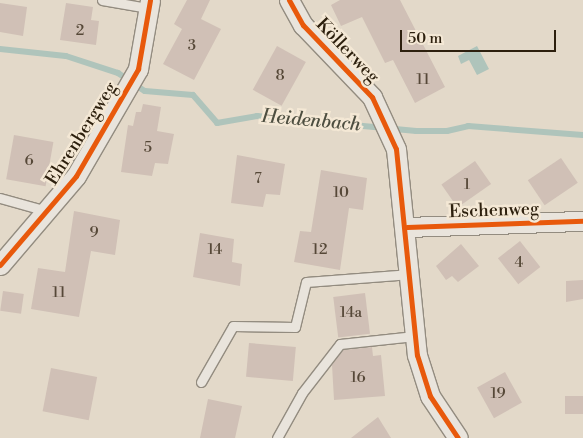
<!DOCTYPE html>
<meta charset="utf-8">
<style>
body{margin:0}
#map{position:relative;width:583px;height:438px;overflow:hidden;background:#e3d9c9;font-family:"Libre Bodoni",serif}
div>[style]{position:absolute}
.water>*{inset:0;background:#afc4bb}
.stream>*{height:6px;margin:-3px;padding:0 3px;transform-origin:3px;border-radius:3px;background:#afc4bb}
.building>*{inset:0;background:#d0c0b6;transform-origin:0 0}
.roads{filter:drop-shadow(1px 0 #938c80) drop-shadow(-1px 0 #938c80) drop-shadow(0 1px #938c80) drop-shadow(0 -1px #938c80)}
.lane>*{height:9px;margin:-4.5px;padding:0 4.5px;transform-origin:4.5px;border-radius:4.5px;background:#e9e4dc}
.street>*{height:19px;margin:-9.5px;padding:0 9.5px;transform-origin:9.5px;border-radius:9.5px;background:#e9e4dc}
.cycleway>*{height:5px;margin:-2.5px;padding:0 2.5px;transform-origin:2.5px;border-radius:2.5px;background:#e8590c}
span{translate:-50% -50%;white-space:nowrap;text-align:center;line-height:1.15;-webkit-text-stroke:5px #f4e8d5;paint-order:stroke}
.number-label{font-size:15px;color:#564838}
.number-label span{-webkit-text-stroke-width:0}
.street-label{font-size:18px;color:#2d200e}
.water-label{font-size:19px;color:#4d4e40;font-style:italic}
.scale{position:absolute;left:400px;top:30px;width:156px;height:22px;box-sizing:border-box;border:2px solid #2d200e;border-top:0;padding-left:6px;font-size:15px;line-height:18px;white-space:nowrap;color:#2d200e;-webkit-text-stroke:4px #f4e8d5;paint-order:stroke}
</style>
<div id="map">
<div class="water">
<i style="clip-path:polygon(477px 46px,489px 69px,477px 75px,469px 60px,461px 64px,458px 56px)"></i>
</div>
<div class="stream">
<i style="left:0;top:49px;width:66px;rotate:6.1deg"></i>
<i style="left:66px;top:56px;width:55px;rotate:18.1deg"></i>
<i style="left:118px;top:73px;width:32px;rotate:34deg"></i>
<i style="left:145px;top:91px;width:48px;rotate:4.8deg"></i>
<i style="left:193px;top:95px;width:37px;rotate:49deg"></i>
<i style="left:217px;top:123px;width:41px;rotate:-9.9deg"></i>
<i style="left:257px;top:116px;width:160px;rotate:5.4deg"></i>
<i style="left:416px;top:131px;width:31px"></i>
<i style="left:447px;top:131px;width:22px;rotate:-13deg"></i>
<i style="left:468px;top:126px;width:115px;rotate:4.5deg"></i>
</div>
<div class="building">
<i style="clip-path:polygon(187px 0,210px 0,201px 19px,221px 29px,194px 80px,163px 64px,182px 29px,174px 24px)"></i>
<i style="clip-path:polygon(340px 0,400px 0,445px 87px,415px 103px,393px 60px,385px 63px,362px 17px,341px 26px,331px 5px)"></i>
<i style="clip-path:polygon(0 3px,27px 7px,23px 36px,0 32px)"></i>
<i style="clip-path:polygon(66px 3px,93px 7px,91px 20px,99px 21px,96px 45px,60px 40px)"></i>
<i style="left:277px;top:46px;width:33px;height:50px;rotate:29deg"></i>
<i style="clip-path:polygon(143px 104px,161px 107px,157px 131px,174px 134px,168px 164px,155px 163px,152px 176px,121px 172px,128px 125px,133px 126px,136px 112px,141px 112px)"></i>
<i style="left:14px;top:135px;width:40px;height:45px;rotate:10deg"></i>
<i style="clip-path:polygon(237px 155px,285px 164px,280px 195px,266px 194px,263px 207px,231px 203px)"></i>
<i style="left:561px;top:158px;width:30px;height:40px;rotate:56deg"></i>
<i style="left:475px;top:161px;width:28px;height:41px;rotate:55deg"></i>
<i style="clip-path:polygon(321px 170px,367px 178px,363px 210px,349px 208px,340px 270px,294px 262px,300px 231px,311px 232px)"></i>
<i style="clip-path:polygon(74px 211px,120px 220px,115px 255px,91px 251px,79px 317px,31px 309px,38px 268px,65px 272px)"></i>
<i style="clip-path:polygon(200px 233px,234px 239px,232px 262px,242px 264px,240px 286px,193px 277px)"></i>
<i style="left:520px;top:241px;width:33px;height:28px;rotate:52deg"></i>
<i style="clip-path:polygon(461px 244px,479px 266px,458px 282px,452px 276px,446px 280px,436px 266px)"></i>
<i style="clip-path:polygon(583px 280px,583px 299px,566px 302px,566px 281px)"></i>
<i style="left:3px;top:291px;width:21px;height:20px;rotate:8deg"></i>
<i style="left:365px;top:293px;width:41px;height:32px;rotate:83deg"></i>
<i style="left:249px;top:343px;width:47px;height:34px;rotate:5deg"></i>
<i style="clip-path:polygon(372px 347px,373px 356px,381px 355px,385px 396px,334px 400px,332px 365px,343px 350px)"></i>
<i style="left:51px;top:368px;width:47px;height:44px;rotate:11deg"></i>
<i style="left:505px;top:372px;width:35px;height:32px;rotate:61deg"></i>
<i style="left:583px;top:396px;width:18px;height:18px;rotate:90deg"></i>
<i style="clip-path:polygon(208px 399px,242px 406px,235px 438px,200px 438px)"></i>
<i style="clip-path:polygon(378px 417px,391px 438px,351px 438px)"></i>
</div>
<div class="roads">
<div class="lane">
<i style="left:102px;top:0;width:47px;rotate:9.9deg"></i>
<i style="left:0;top:198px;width:49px;rotate:15.5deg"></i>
<i style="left:201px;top:382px;width:64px;rotate:-60.3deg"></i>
<i style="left:233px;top:326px;width:62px;rotate:0.9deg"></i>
<i style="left:295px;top:327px;width:46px;rotate:-76.3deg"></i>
<i style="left:306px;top:282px;width:105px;rotate:-4.4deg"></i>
<i style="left:277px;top:438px;width:51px;rotate:-60.9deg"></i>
<i style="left:302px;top:393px;width:62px;rotate:-52.2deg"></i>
<i style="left:340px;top:344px;width:75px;rotate:-6.1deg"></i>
</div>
<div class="street">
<i style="left:289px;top:0;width:29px;rotate:61deg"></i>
<i style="left:303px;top:25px;width:100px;rotate:46.2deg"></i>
<i style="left:372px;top:97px;width:57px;rotate:65.2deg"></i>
<i style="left:396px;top:149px;width:207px;rotate:84.2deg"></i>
<i style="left:417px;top:355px;width:43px;rotate:72.4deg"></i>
<i style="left:430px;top:396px;width:50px;rotate:56.3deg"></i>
<i style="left:407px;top:227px;width:176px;rotate:-2deg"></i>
<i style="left:0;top:265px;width:117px;rotate:-49.5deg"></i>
<i style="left:76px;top:176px;width:124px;rotate:-59.9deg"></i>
<i style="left:138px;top:69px;width:70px;rotate:-80.1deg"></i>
</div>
</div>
<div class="cycleway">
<i style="left:289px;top:0;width:29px;rotate:61deg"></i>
<i style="left:303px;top:25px;width:100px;rotate:46.2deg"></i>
<i style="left:372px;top:97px;width:57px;rotate:65.2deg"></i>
<i style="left:396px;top:149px;width:207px;rotate:84.2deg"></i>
<i style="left:417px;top:355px;width:43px;rotate:72.4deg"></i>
<i style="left:430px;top:396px;width:50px;rotate:56.3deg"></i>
<i style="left:407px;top:227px;width:176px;rotate:-2deg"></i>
<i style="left:0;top:265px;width:117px;rotate:-49.5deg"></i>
<i style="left:76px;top:176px;width:124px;rotate:-59.9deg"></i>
<i style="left:138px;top:69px;width:70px;rotate:-80.1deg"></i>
</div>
<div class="number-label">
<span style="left:80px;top:31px">2</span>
<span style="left:192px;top:46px">3</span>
<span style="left:280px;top:76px">8</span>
<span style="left:423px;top:80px">11</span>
<span style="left:148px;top:148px">5</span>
<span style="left:29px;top:161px">6</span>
<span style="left:258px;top:179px">7</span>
<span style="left:467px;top:185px">1</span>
<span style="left:341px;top:193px">10</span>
<span style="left:94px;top:233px">9</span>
<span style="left:215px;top:250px">14</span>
<span style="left:320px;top:250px">12</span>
<span style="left:519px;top:263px">4</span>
<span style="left:59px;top:293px">11</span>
<span style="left:351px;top:313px">14a</span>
<span style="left:358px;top:378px">16</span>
<span style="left:498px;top:394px">19</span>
</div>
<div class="street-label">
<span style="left:347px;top:51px;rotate:46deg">Köllerweg</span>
<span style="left:82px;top:134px;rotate:-58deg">Ehrenbergweg</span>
<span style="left:494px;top:211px;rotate:-2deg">Eschenweg</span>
</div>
<div class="water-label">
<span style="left:311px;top:121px;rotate:5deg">Heidenbach</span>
</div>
<div class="scale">50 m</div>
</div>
